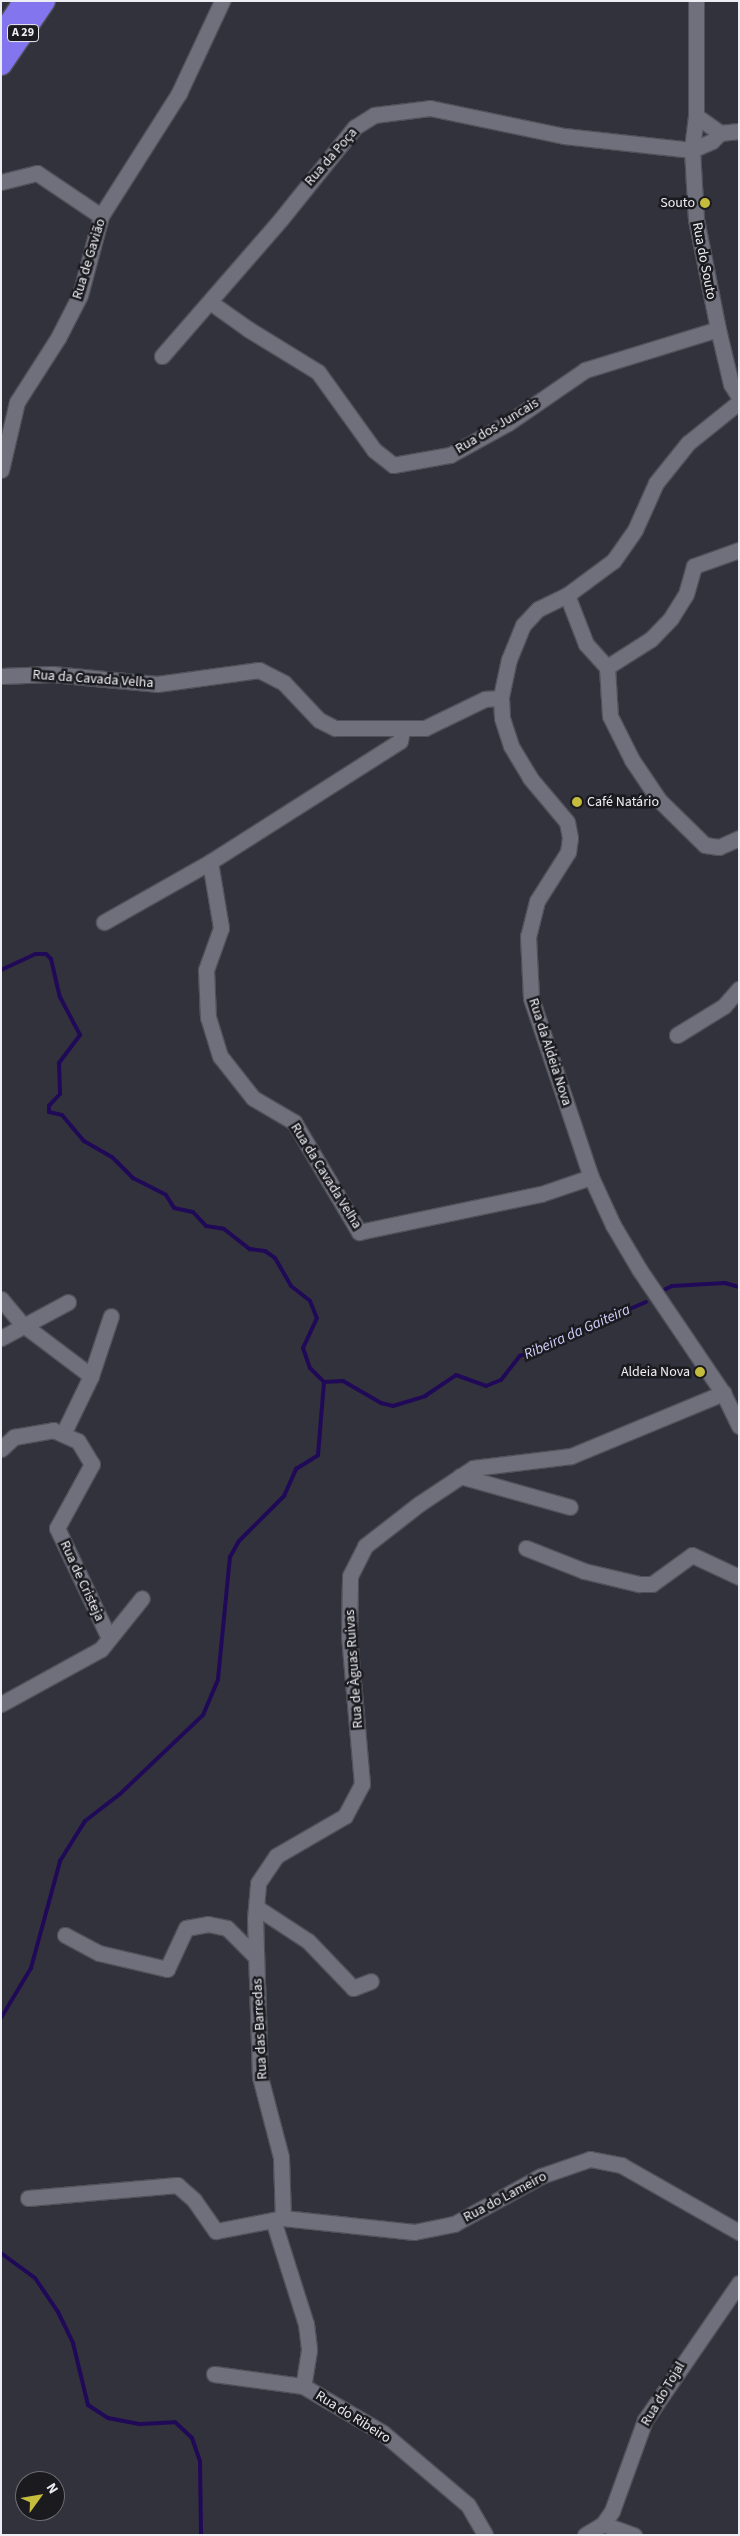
<!DOCTYPE html>
<meta charset="utf-8">
<style>
body{margin:0}
#map{position:relative;width:740px;height:2536px;overflow:hidden;background:#32323d;font-family:"Source Sans 3",sans-serif}
div>[style]{position:absolute}
.stream>*{height:4px;margin:-2px;padding:0 2px;transform-origin:2px;border-radius:2px;background:#200a58}
.roads{filter:drop-shadow(1px 0 #51515a) drop-shadow(-1px 0 #51515a) drop-shadow(0 1px #51515a) drop-shadow(0 -1px #51515a)}
.minor>*{height:15px;margin:-7.5px;padding:0 7.5px;transform-origin:7.5px;border-radius:7.5px;background:#70707d}
.highway>*{height:22px;margin:-11px;padding:0 11px;transform-origin:11px;border-radius:11px;background:#8275ed}
.dots>*{width:14px;height:14px;translate:-50% -50%;box-sizing:border-box;border:2px solid #1a1a1f;border-radius:50%}
span{translate:-50% -50%;white-space:nowrap;text-align:center;line-height:1.15;-webkit-text-stroke:5px #1a1a1f;paint-order:stroke}
.shield-label span{padding:1px 4px;background:#1a1a1f;border:1px solid;border-radius:4px;-webkit-text-stroke-width:0}
.shield-label{font-size:12px;color:#ededf4;font-weight:700}
.street-label{font-size:14px;color:#ededf4}
.poi-label{font-size:14px;color:#ededf4}
.right{translate:-100% -50%;text-align:right}
.left{translate:0 -50%;text-align:left}
.water-label{font-size:15px;color:#cfcffc;font-style:italic}
.frame{position:absolute;inset:0;border:2px solid #ededf4;pointer-events:none}
.north{position:absolute;left:15px;top:2471px;width:50px;height:50px;box-sizing:border-box;background:#1a1a1f;border:1px solid #6e6e74;border-radius:50%;rotate:58deg;font-size:14px;font-weight:700;line-height:20px;text-align:center;color:#ededf4}
.north::after{content:'';display:block;margin:auto;width:18px;height:22px;background:#c5bc3d;clip-path:polygon(50% 0,100% 100%,50% 72%,0 100%)}
</style>
<div id="map">
<div class="stream">
<i style="left:1px;top:970px;width:38px;rotate:-25deg"></i>
<i style="left:35px;top:954px;width:11px"></i>
<i style="left:46px;top:954px;width:7px;rotate:45deg"></i>
<i style="left:51px;top:959px;width:39px;rotate:77deg"></i>
<i style="left:60px;top:997px;width:43px;rotate:62.2deg"></i>
<i style="left:80px;top:1035px;width:35px;rotate:127deg"></i>
<i style="left:59px;top:1063px;width:31px;rotate:88deg"></i>
<i style="left:60px;top:1094px;width:16px;rotate:133deg"></i>
<i style="left:49px;top:1106px;width:6px;rotate:90deg"></i>
<i style="left:49px;top:1112px;width:13px;rotate:13deg"></i>
<i style="left:62px;top:1115px;width:34px;rotate:50deg"></i>
<i style="left:84px;top:1141px;width:32px;rotate:30deg"></i>
<i style="left:112px;top:1157px;width:30px;rotate:45deg"></i>
<i style="left:133px;top:1178px;width:37px;rotate:27deg"></i>
<i style="left:166px;top:1195px;width:15px;rotate:58deg"></i>
<i style="left:174px;top:1208px;width:19px;rotate:12deg"></i>
<i style="left:193px;top:1212px;width:19px;rotate:47deg"></i>
<i style="left:206px;top:1226px;width:18px;rotate:9deg"></i>
<i style="left:224px;top:1229px;width:33px;rotate:38deg"></i>
<i style="left:250px;top:1249px;width:15px;rotate:8deg"></i>
<i style="left:265px;top:1251px;width:12px;rotate:35deg"></i>
<i style="left:275px;top:1258px;width:32px;rotate:60deg"></i>
<i style="left:291px;top:1286px;width:24px;rotate:38deg"></i>
<i style="left:310px;top:1301px;width:18px;rotate:68deg"></i>
<i style="left:317px;top:1318px;width:33px;rotate:115deg"></i>
<i style="left:303px;top:1348px;width:21px;rotate:71deg"></i>
<i style="left:310px;top:1368px;width:20px;rotate:45deg"></i>
<i style="left:662px;top:1291px;width:11px;rotate:-27deg"></i>
<i style="left:672px;top:1286px;width:53px;rotate:-3.2deg"></i>
<i style="left:725px;top:1283px;width:15px;rotate:16deg"></i>
<i style="left:324px;top:1382px;width:19px;rotate:-3deg"></i>
<i style="left:343px;top:1381px;width:44px;rotate:30.1deg"></i>
<i style="left:381px;top:1403px;width:12px;rotate:14deg"></i>
<i style="left:393px;top:1406px;width:34px;rotate:-17deg"></i>
<i style="left:425px;top:1396px;width:37px;rotate:-34deg"></i>
<i style="left:456px;top:1375px;width:32px;rotate:20deg"></i>
<i style="left:486px;top:1386px;width:16px;rotate:-22deg"></i>
<i style="left:501px;top:1380px;width:31px;rotate:-52deg"></i>
<i style="left:520px;top:1356px;width:137px;rotate:-23.2deg"></i>
<i style="left:1px;top:2018px;width:58px;rotate:-59deg"></i>
<i style="left:31px;top:1968px;width:111px;rotate:-74.8deg"></i>
<i style="left:60px;top:1861px;width:47px;rotate:-58deg"></i>
<i style="left:85px;top:1821px;width:44px;rotate:-37.6deg"></i>
<i style="left:120px;top:1794px;width:115px;rotate:-43.6deg"></i>
<i style="left:203px;top:1715px;width:39px;rotate:-67deg"></i>
<i style="left:218px;top:1679px;width:123px;rotate:-84.4deg"></i>
<i style="left:230px;top:1557px;width:18px;rotate:-61deg"></i>
<i style="left:239px;top:1541px;width:64px;rotate:-45deg"></i>
<i style="left:284px;top:1496px;width:30px;rotate:-66deg"></i>
<i style="left:296px;top:1469px;width:26px;rotate:-32deg"></i>
<i style="left:318px;top:1455px;width:73px;rotate:-85.3deg"></i>
<i style="left:1px;top:2253px;width:42px;rotate:36.3deg"></i>
<i style="left:35px;top:2278px;width:41px;rotate:55.9deg"></i>
<i style="left:58px;top:2312px;width:34px;rotate:64deg"></i>
<i style="left:73px;top:2343px;width:64px;rotate:76.4deg"></i>
<i style="left:88px;top:2405px;width:24px;rotate:33deg"></i>
<i style="left:108px;top:2418px;width:33px;rotate:11deg"></i>
<i style="left:140px;top:2424px;width:35px;rotate:-3deg"></i>
<i style="left:175px;top:2422px;width:23px;rotate:43deg"></i>
<i style="left:192px;top:2438px;width:24px;rotate:71deg"></i>
<i style="left:200px;top:2461px;width:74px;rotate:89.2deg"></i>
</div>
<div class="roads">
<div class="minor">
<i style="left:696px;top:1px;width:115px;rotate:90deg"></i>
<i style="left:696px;top:116px;width:34px;rotate:97deg"></i>
<i style="left:692px;top:150px;width:69px;rotate:86.7deg"></i>
<i style="left:696px;top:219px;width:112px;rotate:78.7deg"></i>
<i style="left:718px;top:329px;width:57px;rotate:76.7deg"></i>
<i style="left:731px;top:384px;width:15px;rotate:58deg"></i>
<i style="left:696px;top:116px;width:29px;rotate:35deg"></i>
<i style="left:692px;top:150px;width:22px;rotate:-24deg"></i>
<i style="left:712px;top:141px;width:11px;rotate:-45deg"></i>
<i style="left:720px;top:133px;width:19px;rotate:-6deg"></i>
<i style="left:1px;top:182px;width:37px;rotate:-14deg"></i>
<i style="left:37px;top:173px;width:77px;rotate:33.9deg"></i>
<i style="left:210px;top:302px;width:47px;rotate:35.4deg"></i>
<i style="left:248px;top:329px;width:82px;rotate:31.6deg"></i>
<i style="left:318px;top:372px;width:96px;rotate:54.3deg"></i>
<i style="left:374px;top:450px;width:24px;rotate:38deg"></i>
<i style="left:393px;top:465px;width:58px;rotate:-10deg"></i>
<i style="left:450px;top:455px;width:66px;rotate:-28.9deg"></i>
<i style="left:508px;top:423px;width:93px;rotate:-34.5deg"></i>
<i style="left:585px;top:370px;width:139px;rotate:-17.1deg"></i>
<i style="left:162px;top:356px;width:181px;rotate:-49deg"></i>
<i style="left:281px;top:219px;width:118px;rotate:-51.2deg"></i>
<i style="left:355px;top:127px;width:22px;rotate:-32deg"></i>
<i style="left:374px;top:115px;width:56px;rotate:-7.1deg"></i>
<i style="left:430px;top:108px;width:137px;rotate:11.8deg"></i>
<i style="left:564px;top:136px;width:129px;rotate:6.2deg"></i>
<i style="left:739px;top:402px;width:65px;rotate:141.2deg"></i>
<i style="left:688px;top:443px;width:51px;rotate:128.7deg"></i>
<i style="left:656px;top:483px;width:51px;rotate:114.1deg"></i>
<i style="left:635px;top:530px;width:38px;rotate:125deg"></i>
<i style="left:613px;top:561px;width:57px;rotate:143.5deg"></i>
<i style="left:567px;top:595px;width:32px;rotate:154deg"></i>
<i style="left:538px;top:609px;width:22px;rotate:133deg"></i>
<i style="left:523px;top:625px;width:37px;rotate:112deg"></i>
<i style="left:509px;top:659px;width:40px;rotate:102deg"></i>
<i style="left:501px;top:698px;width:20px;rotate:87deg"></i>
<i style="left:502px;top:718px;width:29px;rotate:72deg"></i>
<i style="left:511px;top:746px;width:37px;rotate:59deg"></i>
<i style="left:530px;top:778px;width:57px;rotate:49.9deg"></i>
<i style="left:567px;top:822px;width:16px;rotate:79deg"></i>
<i style="left:570px;top:838px;width:14px;rotate:98deg"></i>
<i style="left:568px;top:852px;width:58px;rotate:122.3deg"></i>
<i style="left:537px;top:901px;width:36px;rotate:104deg"></i>
<i style="left:528px;top:936px;width:62px;rotate:87.2deg"></i>
<i style="left:531px;top:998px;width:189px;rotate:71.5deg"></i>
<i style="left:591px;top:1177px;width:53px;rotate:65.4deg"></i>
<i style="left:613px;top:1225px;width:51px;rotate:59.4deg"></i>
<i style="left:639px;top:1269px;width:150px;rotate:55.9deg"></i>
<i style="left:723px;top:1393px;width:37px;rotate:64deg"></i>
<i style="left:1px;top:470px;width:70px;rotate:-76.8deg"></i>
<i style="left:17px;top:402px;width:76px;rotate:-57.4deg"></i>
<i style="left:58px;top:338px;width:48px;rotate:-62.9deg"></i>
<i style="left:80px;top:295px;width:82px;rotate:-75.1deg"></i>
<i style="left:101px;top:216px;width:146px;rotate:-57.6deg"></i>
<i style="left:179px;top:93px;width:102px;rotate:-64.9deg"></i>
<i style="left:567px;top:595px;width:53px;rotate:68.8deg"></i>
<i style="left:586px;top:644px;width:31px;rotate:48deg"></i>
<i style="left:607px;top:667px;width:49px;rotate:86.5deg"></i>
<i style="left:610px;top:716px;width:49px;rotate:63.4deg"></i>
<i style="left:632px;top:760px;width:48px;rotate:56deg"></i>
<i style="left:659px;top:800px;width:64px;rotate:44.4deg"></i>
<i style="left:705px;top:845px;width:14px;rotate:8deg"></i>
<i style="left:719px;top:847px;width:22px;rotate:-24deg"></i>
<i style="left:607px;top:667px;width:52px;rotate:-32.5deg"></i>
<i style="left:651px;top:639px;width:29px;rotate:-46deg"></i>
<i style="left:671px;top:618px;width:28px;rotate:-58deg"></i>
<i style="left:686px;top:594px;width:29px;rotate:-74deg"></i>
<i style="left:694px;top:566px;width:48px;rotate:-19.6deg"></i>
<i style="left:1px;top:676px;width:51px;rotate:-2.2deg"></i>
<i style="left:52px;top:674px;width:105px;rotate:5.4deg"></i>
<i style="left:157px;top:684px;width:103px;rotate:-7.8deg"></i>
<i style="left:259px;top:670px;width:28px;rotate:27deg"></i>
<i style="left:284px;top:683px;width:51px;rotate:46.6deg"></i>
<i style="left:319px;top:720px;width:18px;rotate:27deg"></i>
<i style="left:335px;top:728px;width:90px"></i>
<i style="left:425px;top:728px;width:67px;rotate:-25.8deg"></i>
<i style="left:485px;top:699px;width:16px;rotate:-4deg"></i>
<i style="left:210px;top:862px;width:67px;rotate:80.5deg"></i>
<i style="left:221px;top:928px;width:45px;rotate:109.7deg"></i>
<i style="left:206px;top:970px;width:47px;rotate:87.6deg"></i>
<i style="left:208px;top:1017px;width:41px;rotate:72.9deg"></i>
<i style="left:220px;top:1056px;width:53px;rotate:51.8deg"></i>
<i style="left:253px;top:1098px;width:48px;rotate:30.3deg"></i>
<i style="left:294px;top:1122px;width:128px;rotate:59.4deg"></i>
<i style="left:359px;top:1232px;width:186px;rotate:-11.8deg"></i>
<i style="left:541px;top:1194px;width:53px;rotate:-18.8deg"></i>
<i style="left:104px;top:922px;width:122px;rotate:-29.5deg"></i>
<i style="left:210px;top:862px;width:225px;rotate:-32.5deg"></i>
<i style="left:400px;top:741px;width:11px;rotate:-80deg"></i>
<i style="left:677px;top:1035px;width:55px;rotate:-31.7deg"></i>
<i style="left:724px;top:1006px;width:23px;rotate:-49deg"></i>
<i style="left:1px;top:1299px;width:31px;rotate:50deg"></i>
<i style="left:21px;top:1323px;width:88px;rotate:37.1deg"></i>
<i style="left:1px;top:1338px;width:76px;rotate:-28.2deg"></i>
<i style="left:63px;top:1434px;width:64px;rotate:-64.2deg"></i>
<i style="left:91px;top:1376px;width:63px;rotate:-71.6deg"></i>
<i style="left:1px;top:1449px;width:18px;rotate:-43deg"></i>
<i style="left:14px;top:1437px;width:40px;rotate:-10deg"></i>
<i style="left:53px;top:1430px;width:27px;rotate:24deg"></i>
<i style="left:78px;top:1441px;width:27px;rotate:59deg"></i>
<i style="left:92px;top:1464px;width:73px;rotate:118.7deg"></i>
<i style="left:57px;top:1528px;width:122px;rotate:64.7deg"></i>
<i style="left:460px;top:1476px;width:114px;rotate:15.7deg"></i>
<i style="left:526px;top:1548px;width:62px;rotate:21.6deg"></i>
<i style="left:584px;top:1571px;width:57px;rotate:13.3deg"></i>
<i style="left:639px;top:1584px;width:13px"></i>
<i style="left:652px;top:1584px;width:49px;rotate:-35.9deg"></i>
<i style="left:692px;top:1555px;width:52px;rotate:25.1deg"></i>
<i style="left:1px;top:1704px;width:114px;rotate:-28.8deg"></i>
<i style="left:101px;top:1649px;width:65px;rotate:-51.2deg"></i>
<i style="left:256px;top:1907px;width:62px;rotate:33.2deg"></i>
<i style="left:308px;top:1941px;width:65px;rotate:46.2deg"></i>
<i style="left:353px;top:1988px;width:19px;rotate:-21deg"></i>
<i style="left:65px;top:1935px;width:38px;rotate:28deg"></i>
<i style="left:99px;top:1953px;width:70px;rotate:13.2deg"></i>
<i style="left:167px;top:1969px;width:45px;rotate:-65.1deg"></i>
<i style="left:186px;top:1928px;width:22px;rotate:-10deg"></i>
<i style="left:208px;top:1924px;width:19px;rotate:12deg"></i>
<i style="left:227px;top:1928px;width:41px;rotate:45deg"></i>
<i style="left:28px;top:2198px;width:150px;rotate:-5deg"></i>
<i style="left:177px;top:2185px;width:23px;rotate:41deg"></i>
<i style="left:194px;top:2200px;width:38px;rotate:55deg"></i>
<i style="left:216px;top:2231px;width:68px;rotate:-11deg"></i>
<i style="left:283px;top:2218px;width:132px;rotate:6.1deg"></i>
<i style="left:414px;top:2232px;width:41px;rotate:-11.3deg"></i>
<i style="left:454px;top:2224px;width:99px;rotate:-28.9deg"></i>
<i style="left:541px;top:2176px;width:52px;rotate:-19.1deg"></i>
<i style="left:590px;top:2159px;width:32px;rotate:11deg"></i>
<i style="left:621px;top:2165px;width:136px;rotate:29.6deg"></i>
<i style="left:283px;top:2218px;width:61px;rotate:-91.9deg"></i>
<i style="left:281px;top:2157px;width:83px;rotate:-104.7deg"></i>
<i style="left:260px;top:2077px;width:158px;rotate:-91.8deg"></i>
<i style="left:255px;top:1919px;width:36px;rotate:-85deg"></i>
<i style="left:258px;top:1883px;width:32px;rotate:-56deg"></i>
<i style="left:276px;top:1856px;width:80px;rotate:-30.1deg"></i>
<i style="left:345px;top:1816px;width:36px;rotate:-62deg"></i>
<i style="left:362px;top:1784px;width:149px;rotate:-95deg"></i>
<i style="left:349px;top:1636px;width:60px;rotate:-89deg"></i>
<i style="left:350px;top:1576px;width:34px;rotate:-63deg"></i>
<i style="left:365px;top:1546px;width:68px;rotate:-37.9deg"></i>
<i style="left:419px;top:1504px;width:65px;rotate:-33.7deg"></i>
<i style="left:473px;top:1468px;width:99px;rotate:-7deg"></i>
<i style="left:571px;top:1456px;width:165px;rotate:-22.5deg"></i>
<i style="left:273px;top:2220px;width:109px;rotate:72.4deg"></i>
<i style="left:306px;top:2324px;width:26px;rotate:83deg"></i>
<i style="left:309px;top:2350px;width:36px;rotate:99deg"></i>
<i style="left:214px;top:2374px;width:90px;rotate:7.7deg"></i>
<i style="left:303px;top:2386px;width:93px;rotate:30.4deg"></i>
<i style="left:383px;top:2433px;width:111px;rotate:40.3deg"></i>
<i style="left:468px;top:2505px;width:34px;rotate:60deg"></i>
<i style="left:603px;top:2524px;width:33px;rotate:20deg"></i>
<i style="left:585px;top:2535px;width:21px;rotate:-31deg"></i>
<i style="left:603px;top:2524px;width:16px;rotate:-55deg"></i>
<i style="left:612px;top:2511px;width:97px;rotate:-70.1deg"></i>
<i style="left:645px;top:2420px;width:166px;rotate:-55.5deg"></i>
</div>
<div class="highway">
<i style="left:1px;top:37px;width:43px;rotate:-56.3deg"></i>
<i style="left:1px;top:64px;width:76px;rotate:-55.7deg"></i>
</div>
</div>
<div class="dots">
<i style="left:705px;top:203px;background:#c5bc3d"></i>
<i style="left:577px;top:802px;background:#c5bc3d"></i>
<i style="left:700px;top:1372px;background:#c5bc3d"></i>
</div>
<div class="shield-label">
<span style="left:23px;top:33px">A 29</span>
</div>
<div class="street-label">
<span style="left:331px;top:157px;rotate:-49deg">Rua da Poça</span>
<span style="left:89px;top:259px;rotate:-73deg">Rua de Gavião</span>
<span style="left:704px;top:261px;rotate:79deg">Rua do Souto</span>
<span style="left:497px;top:426px;rotate:-31deg">Rua dos Juncais</span>
<span style="left:93px;top:679px;rotate:4deg">Rua da Cavada Velha</span>
<span style="left:550px;top:1052px;rotate:72deg">Rua da Aldeia Nova</span>
<span style="left:326px;top:1176px;rotate:58deg">Rua da Cavada Velha</span>
<span style="left:82px;top:1581px;rotate:65deg">Rua de Cristeja</span>
<span style="left:354px;top:1669px;rotate:-94deg">Rua de Àguas Ruivas</span>
<span style="left:260px;top:2029px;rotate:-93deg">Rua das Barredas</span>
<span style="left:505px;top:2197px;rotate:-28deg">Rua do Lameiro</span>
<span style="left:663px;top:2394px;rotate:-59deg">Rua do Tojal</span>
<span style="left:353px;top:2417px;rotate:32deg">Rua do Ribeiro</span>
</div>
<div class="poi-label">
<span class="right" style="left:695px;top:203px">Souto</span>
<span class="left" style="left:587px;top:802px">Café Natário</span>
<span class="right" style="left:690px;top:1372px">Aldeia Nova</span>
</div>
<div class="water-label">
<span style="left:577px;top:1332px;rotate:-24deg">Ribeira da Gaiteira</span>
</div>
<div class="frame"></div>
<div class="north">N</div>
</div>
